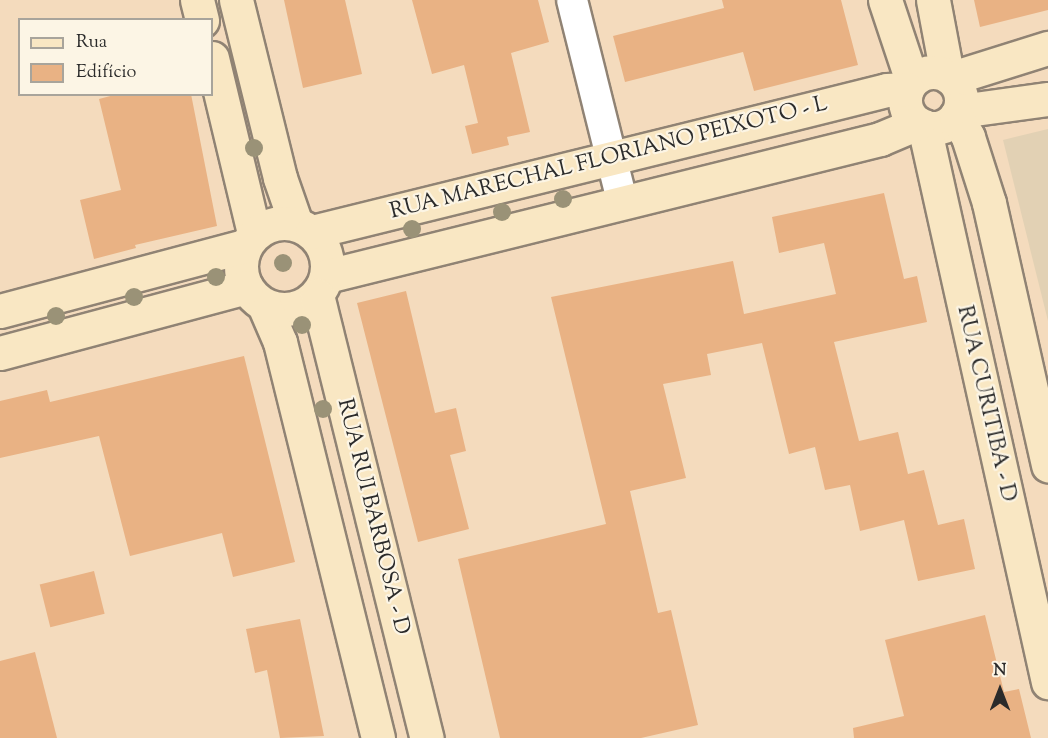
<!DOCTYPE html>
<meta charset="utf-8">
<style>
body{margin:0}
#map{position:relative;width:1048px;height:738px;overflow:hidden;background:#f4dbbd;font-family:"Sorts Mill Goudy",serif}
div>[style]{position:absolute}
.built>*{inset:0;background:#e2d1b4}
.building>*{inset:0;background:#e9b284;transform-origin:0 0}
.roads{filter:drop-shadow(2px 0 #908374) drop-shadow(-2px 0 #908374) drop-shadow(0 2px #908374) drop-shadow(0 -2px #908374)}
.street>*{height:30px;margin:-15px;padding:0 15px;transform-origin:15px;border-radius:15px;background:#fff}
.secondary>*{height:33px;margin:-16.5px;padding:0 16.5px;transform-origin:16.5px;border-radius:16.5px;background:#f9e7c3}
.secondary>.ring{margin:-16.5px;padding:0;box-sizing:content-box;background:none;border:33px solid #f9e7c3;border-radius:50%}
.trees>*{width:18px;height:18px;margin:-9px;border-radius:50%;background:#9a9277}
span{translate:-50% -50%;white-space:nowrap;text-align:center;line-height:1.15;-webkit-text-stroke:4.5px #fcf5e5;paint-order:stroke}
.street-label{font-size:22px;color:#2b2b2b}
.legend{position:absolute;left:18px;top:18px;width:195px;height:78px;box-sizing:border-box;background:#fcf5e5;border:2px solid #a8a49b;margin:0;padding:8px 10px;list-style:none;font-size:18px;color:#2b2b2b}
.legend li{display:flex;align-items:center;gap:12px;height:30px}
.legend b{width:30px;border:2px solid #a8a49b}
.north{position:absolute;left:970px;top:660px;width:60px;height:60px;-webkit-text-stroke:4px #fcf5e5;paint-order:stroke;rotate:0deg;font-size:16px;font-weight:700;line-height:24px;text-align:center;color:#2b2b2b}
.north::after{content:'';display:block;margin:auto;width:21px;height:27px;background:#2b2b2b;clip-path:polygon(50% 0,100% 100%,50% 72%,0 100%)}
</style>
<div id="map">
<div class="built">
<i style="clip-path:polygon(1048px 129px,1048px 321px,1003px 140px)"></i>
</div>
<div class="building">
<i style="clip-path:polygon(284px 0,345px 0,362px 74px,303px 88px)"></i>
<i style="clip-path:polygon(412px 0,538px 0,549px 42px,511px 53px,530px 132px,507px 137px,509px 145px,472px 154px,465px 126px,478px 123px,464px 65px,432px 74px)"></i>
<i style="clip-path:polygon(722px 0,841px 0,858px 65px,754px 91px,743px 52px,625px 82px,613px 36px,724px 8px)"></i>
<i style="clip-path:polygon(974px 0,1048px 0,1048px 10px,980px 27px)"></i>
<i style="clip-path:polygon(118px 94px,191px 94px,217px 226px,135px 245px,136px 248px,94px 259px,80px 200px,121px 190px,99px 99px)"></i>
<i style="clip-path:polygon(884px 193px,904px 279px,917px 276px,927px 322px,834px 342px,859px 441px,898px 432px,908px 474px,924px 470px,938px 525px,964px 519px,975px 569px,918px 581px,904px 520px,860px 531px,850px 485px,825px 490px,815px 447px,789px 454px,762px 343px,707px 354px,711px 375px,663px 384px,686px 478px,630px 491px,658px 613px,671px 610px,698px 725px,641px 738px,500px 738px,458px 559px,606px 524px,551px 297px,733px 261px,744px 314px,836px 294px,824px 243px,779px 253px,772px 217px)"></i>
<i style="clip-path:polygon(406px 291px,435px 413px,456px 408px,466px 451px,450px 455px,469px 529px,418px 542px,357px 303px)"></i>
<i style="clip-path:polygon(244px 356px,295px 562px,233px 577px,222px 533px,130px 556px,99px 436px,0 458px,0 401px,47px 390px,50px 402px)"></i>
<i style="left:94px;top:571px;width:44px;height:56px;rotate:76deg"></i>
<i style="clip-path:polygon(985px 615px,1004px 692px,1019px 689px,1031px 738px,854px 738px,853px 728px,904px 716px,885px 640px)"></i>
<i style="clip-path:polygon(300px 619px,324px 736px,280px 738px,267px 670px,255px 673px,246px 629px)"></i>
<i style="clip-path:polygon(35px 652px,57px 738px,0 738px,0 661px)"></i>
</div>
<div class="roads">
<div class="street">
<i style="left:572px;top:0;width:207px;rotate:76deg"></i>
</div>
<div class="secondary">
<i style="left:197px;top:0;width:21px;rotate:76deg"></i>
<i style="left:236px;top:0;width:183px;rotate:76.1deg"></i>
<i style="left:280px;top:178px;width:49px;rotate:70.8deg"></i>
<i style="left:885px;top:0;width:85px;rotate:71.6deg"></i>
<i style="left:933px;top:0;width:75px;rotate:79.3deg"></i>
<i style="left:212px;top:58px;width:180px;rotate:76.5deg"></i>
<i class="ring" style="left:905px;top:72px;width:23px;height:23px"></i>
<i style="left:952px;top:78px;width:101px;rotate:-17.4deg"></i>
<i style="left:960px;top:111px;width:89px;rotate:-7.8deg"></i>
<i style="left:956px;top:116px;width:24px;rotate:60deg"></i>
<i style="left:968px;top:137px;width:69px;rotate:72.3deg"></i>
<i style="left:989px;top:203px;width:269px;rotate:77.3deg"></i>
<i style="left:924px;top:126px;width:570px;rotate:77.43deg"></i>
<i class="ring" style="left:241px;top:223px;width:53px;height:53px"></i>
<i style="left:312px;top:232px;width:592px;rotate:-13.87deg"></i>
<i style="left:887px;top:90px;width:20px;rotate:-3deg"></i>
<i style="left:327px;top:276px;width:570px;rotate:-13.91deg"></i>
<i style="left:880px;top:139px;width:41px;rotate:-22.8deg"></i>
<i style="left:317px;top:295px;width:456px;rotate:76.1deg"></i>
<i style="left:264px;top:305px;width:40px;rotate:66.6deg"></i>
<i style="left:280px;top:342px;width:408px;rotate:76.1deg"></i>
<i style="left:0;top:311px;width:253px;rotate:-14.9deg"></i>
<i style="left:0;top:353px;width:255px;rotate:-15deg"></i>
</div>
</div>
<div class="trees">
<i style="left:254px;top:148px"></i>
<i style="left:563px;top:199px"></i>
<i style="left:502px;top:212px"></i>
<i style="left:412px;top:229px"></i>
<i style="left:283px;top:263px"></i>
<i style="left:216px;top:277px"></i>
<i style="left:134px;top:297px"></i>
<i style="left:56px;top:316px"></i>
<i style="left:302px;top:325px"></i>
<i style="left:323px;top:409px"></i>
</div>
<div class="street-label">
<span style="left:609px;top:159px;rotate:-14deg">RUA MARECHAL FLORIANO PEIXOTO - L</span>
<span style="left:985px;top:404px;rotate:77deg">RUA CURITIBA - D</span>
<span style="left:372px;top:517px;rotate:76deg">RUA RUI BARBOSA - D</span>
</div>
<ul class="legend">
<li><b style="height:8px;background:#f9e7c3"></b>Rua</li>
<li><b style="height:16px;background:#e9b284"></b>Edifício</li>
</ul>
<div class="north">N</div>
</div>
